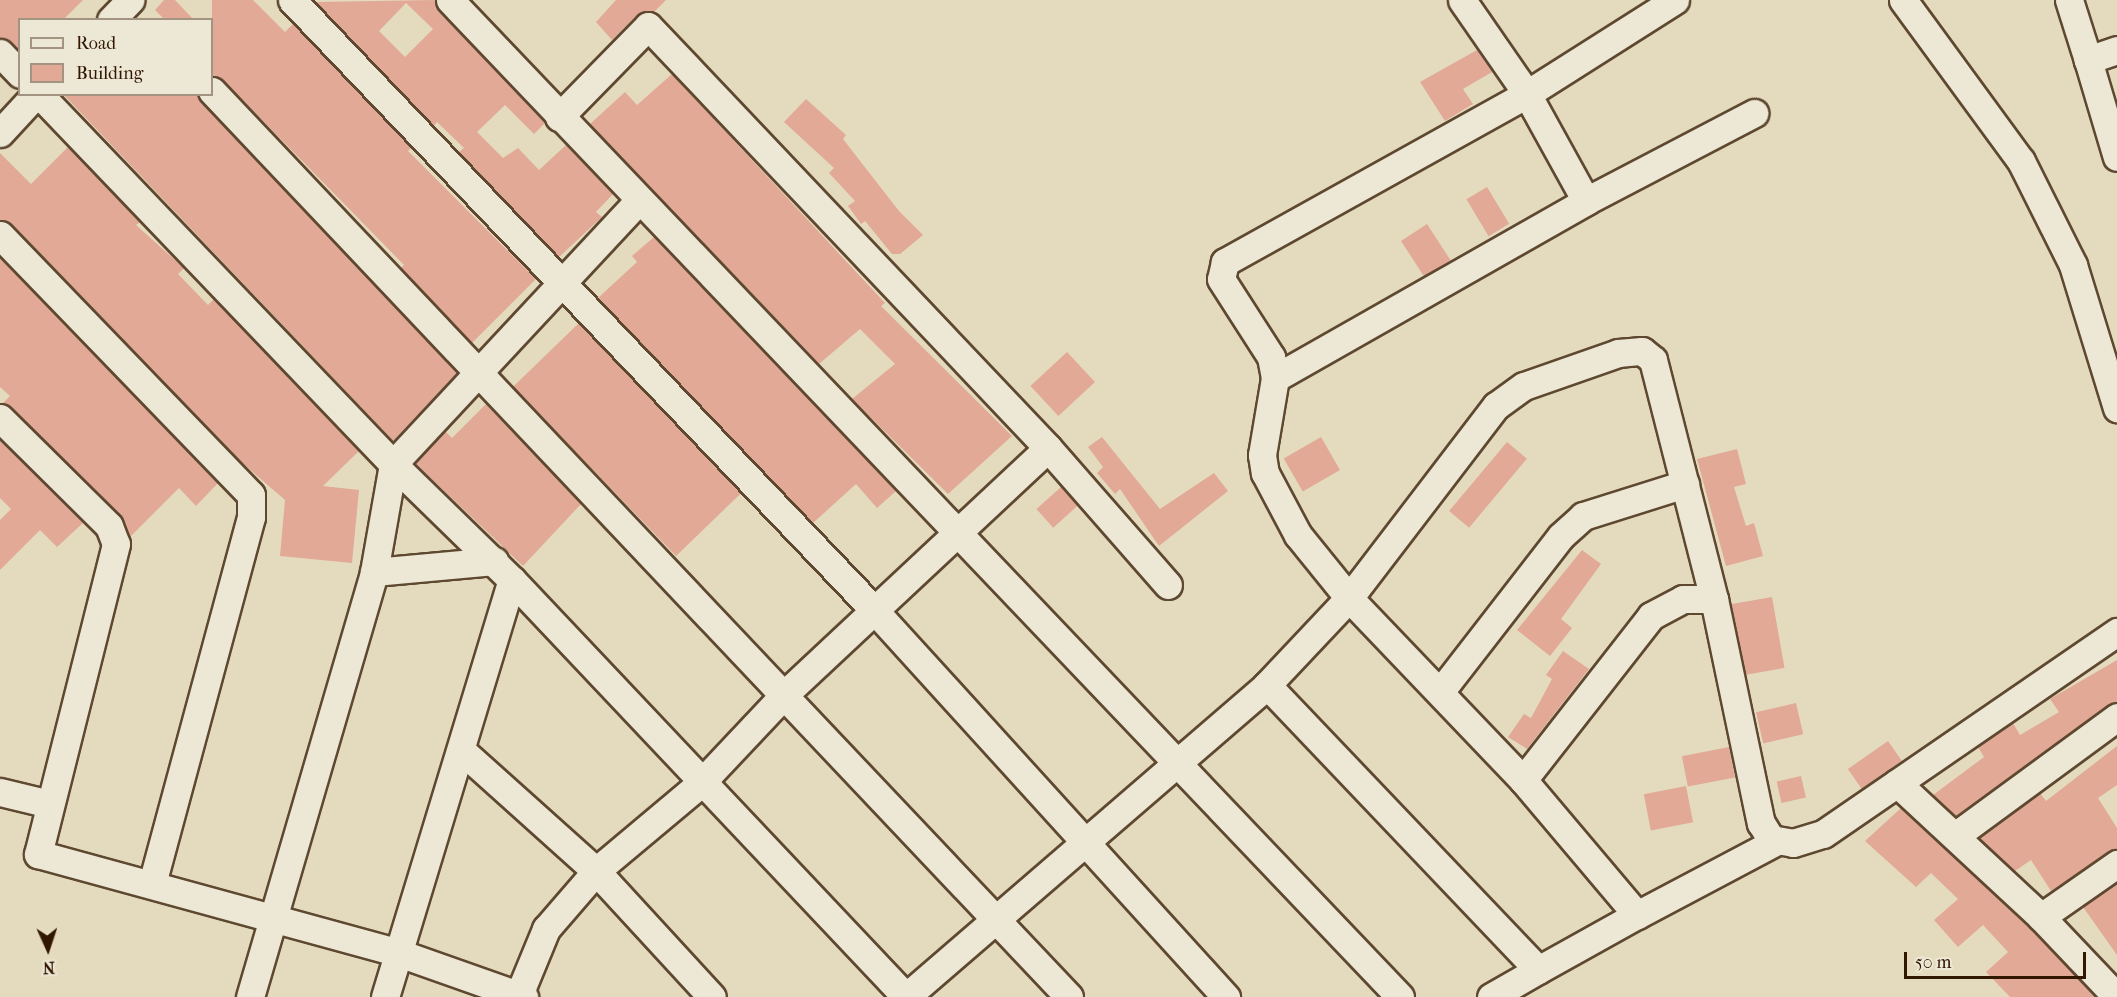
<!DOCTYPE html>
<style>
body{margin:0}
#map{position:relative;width:2117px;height:997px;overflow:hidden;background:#e4dbbf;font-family:"IM FELL French Canon",serif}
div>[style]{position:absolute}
.building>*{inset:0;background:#e1a996;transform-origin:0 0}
.roads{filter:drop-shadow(2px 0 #5e4830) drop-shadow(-2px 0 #5e4830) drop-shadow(0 2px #5e4830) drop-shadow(0 -2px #5e4830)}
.minor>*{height:27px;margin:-13.5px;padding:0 13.5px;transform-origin:13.5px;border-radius:13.5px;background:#ede8d5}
span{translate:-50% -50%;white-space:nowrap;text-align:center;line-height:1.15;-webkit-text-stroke:6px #ede8d5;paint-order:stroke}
.legend{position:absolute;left:18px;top:18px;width:195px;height:78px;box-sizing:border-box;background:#ede8d5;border:2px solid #a29480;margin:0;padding:8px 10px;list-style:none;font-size:18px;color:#321700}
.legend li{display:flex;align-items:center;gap:12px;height:30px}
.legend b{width:30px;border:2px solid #a29480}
.north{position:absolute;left:18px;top:919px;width:60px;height:60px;-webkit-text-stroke:4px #ede8d5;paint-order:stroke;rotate:177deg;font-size:16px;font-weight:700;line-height:24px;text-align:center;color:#321700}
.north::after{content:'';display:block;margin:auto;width:21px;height:27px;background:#321700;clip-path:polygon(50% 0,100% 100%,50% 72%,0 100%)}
.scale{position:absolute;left:1904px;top:952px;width:182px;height:27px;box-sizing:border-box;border:3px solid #321700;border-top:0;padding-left:8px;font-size:18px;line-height:21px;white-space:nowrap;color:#321700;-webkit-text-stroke:4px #ede8d5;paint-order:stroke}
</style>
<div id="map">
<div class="building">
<i style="clip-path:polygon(0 0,83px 0,63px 20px,20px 20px,20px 51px,0 38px)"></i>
<i style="clip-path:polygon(164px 0,175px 0,194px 20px,165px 20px,155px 10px)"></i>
<i style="clip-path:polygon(212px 0,253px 0,285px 32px,293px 24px,411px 148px,408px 151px,536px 279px,472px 343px,401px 268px,404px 265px,223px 80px,212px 76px)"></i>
<i style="clip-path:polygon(evenodd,435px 0,439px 11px,545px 123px,534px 134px,505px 105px,477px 132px,503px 158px,518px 148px,539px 170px,566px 145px,613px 194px,596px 212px,602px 217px,559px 257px,459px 152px,464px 148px,437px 122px,434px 126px,315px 2px,435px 0,406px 3px,433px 29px,405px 57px,379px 31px,406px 3px)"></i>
<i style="clip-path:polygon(616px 0,666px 0,654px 12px,637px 15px,612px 40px,596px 22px)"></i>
<i style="clip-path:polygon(1477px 50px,1492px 72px,1463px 89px,1473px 104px,1445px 121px,1420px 82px)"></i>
<i style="clip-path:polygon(672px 74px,885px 303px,881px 306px,1012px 436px,948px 494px,852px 399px,895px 364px,860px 329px,819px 364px,590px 124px,625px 92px,637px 105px)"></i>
<i style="clip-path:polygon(63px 94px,197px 94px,457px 373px,393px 441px)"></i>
<i style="clip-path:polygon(806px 99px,846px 135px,843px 139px,899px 211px,923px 235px,900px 254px,892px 254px,865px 221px,861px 224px,848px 206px,855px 201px,829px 173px,834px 168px,784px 122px)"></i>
<i style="clip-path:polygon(68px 147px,140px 222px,136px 225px,184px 268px,178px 274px,208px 305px,214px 299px,359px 451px,323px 486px,359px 490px,352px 563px,280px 556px,285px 500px,240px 461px,11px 224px,0 220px,0 153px,31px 184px)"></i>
<i style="left:1487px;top:187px;width:43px;height:24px;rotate:59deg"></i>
<i style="left:1427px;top:224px;width:43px;height:31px;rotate:57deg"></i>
<i style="clip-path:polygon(654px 237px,896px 491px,877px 508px,856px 484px,813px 523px,598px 298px,637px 262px,632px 256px)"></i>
<i style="clip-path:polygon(0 258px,218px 483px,196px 506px,179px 488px,130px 537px,120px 515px,3px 403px,10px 396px,0 387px)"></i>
<i style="left:579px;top:323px;width:235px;height:92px;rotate:46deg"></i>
<i style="left:1067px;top:352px;width:41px;height:50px;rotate:47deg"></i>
<i style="clip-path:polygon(486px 404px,581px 504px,523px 566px,415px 463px,445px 431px,452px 438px)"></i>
<i style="clip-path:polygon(1102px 437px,1160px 509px,1214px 473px,1228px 491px,1159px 546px,1120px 489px,1115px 494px,1097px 473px,1103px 467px,1088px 447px)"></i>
<i style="left:1321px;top:437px;width:38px;height:43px;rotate:60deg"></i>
<i style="clip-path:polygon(0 440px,83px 523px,57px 547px,40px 530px,0 570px,0 520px,11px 509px,0 498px)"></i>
<i style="left:1507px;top:442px;width:26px;height:90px;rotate:40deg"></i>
<i style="clip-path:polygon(1737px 449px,1746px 484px,1734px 487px,1746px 526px,1754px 523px,1763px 556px,1726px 566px,1697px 459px)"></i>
<i style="left:1061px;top:487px;width:25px;height:33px;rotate:48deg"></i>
<i style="clip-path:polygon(1582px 550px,1601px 564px,1561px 619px,1572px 628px,1550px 656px,1517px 630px)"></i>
<i style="left:1772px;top:597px;width:72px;height:42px;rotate:80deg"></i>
<i style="clip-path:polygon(1563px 651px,1589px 669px,1527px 749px,1508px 737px,1524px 714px,1531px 718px,1552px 679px,1546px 675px)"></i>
<i style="clip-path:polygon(2117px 660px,2117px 702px,1956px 816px,1933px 795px,1984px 757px,1978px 747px,2013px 723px,2020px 735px,2059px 712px,2050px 699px)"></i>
<i style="left:1796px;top:703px;width:32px;height:41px;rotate:77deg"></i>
<i style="left:1888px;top:741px;width:24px;height:49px;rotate:55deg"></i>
<i style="clip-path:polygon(2117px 746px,2117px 785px,2098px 798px,2117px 828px,2117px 848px,2051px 891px,2031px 860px,2015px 871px,1979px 838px,2040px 793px,2046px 801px)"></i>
<i style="left:1729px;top:747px;width:31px;height:48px;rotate:79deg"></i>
<i style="left:1801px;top:776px;width:22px;height:25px;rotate:77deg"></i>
<i style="left:1686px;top:786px;width:37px;height:43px;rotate:79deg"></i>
<i style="clip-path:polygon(1901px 808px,2030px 928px,2095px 997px,2010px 997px,1986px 972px,2008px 952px,1983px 925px,1958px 947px,1934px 920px,1958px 899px,1931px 873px,1916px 887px,1865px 841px)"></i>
<i style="clip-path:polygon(2117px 883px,2117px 955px,2083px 907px)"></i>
</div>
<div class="roads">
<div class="minor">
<i style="left:292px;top:0;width:845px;rotate:46.34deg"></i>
<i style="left:875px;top:611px;width:522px;rotate:47.72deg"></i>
<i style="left:450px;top:0;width:1377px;rotate:46.38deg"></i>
<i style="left:1675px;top:0;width:175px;rotate:147.6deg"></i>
<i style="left:1527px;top:94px;width:346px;rotate:150.9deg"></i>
<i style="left:1225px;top:262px;width:17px;rotate:103deg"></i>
<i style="left:1221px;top:279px;width:93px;rotate:57.3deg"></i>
<i style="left:1271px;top:357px;width:21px;rotate:79deg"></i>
<i style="left:1275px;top:378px;width:78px;rotate:99.6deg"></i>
<i style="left:1262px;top:455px;width:18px;rotate:81deg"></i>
<i style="left:1265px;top:473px;width:70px;rotate:62deg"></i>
<i style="left:1298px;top:535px;width:81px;rotate:51deg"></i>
<i style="left:1349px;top:598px;width:252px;rotate:46.3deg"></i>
<i style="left:1523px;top:780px;width:177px;rotate:49.8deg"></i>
<i style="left:1637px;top:915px;width:158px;rotate:-27.9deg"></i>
<i style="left:1903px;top:0;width:200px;rotate:53.8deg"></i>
<i style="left:2021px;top:161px;width:116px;rotate:63.4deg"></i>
<i style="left:2073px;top:265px;width:150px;rotate:72.9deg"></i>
<i style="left:2069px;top:0;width:63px;rotate:72.4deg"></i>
<i style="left:111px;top:20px;width:28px;rotate:-46deg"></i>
<i style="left:2117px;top:50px;width:31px;rotate:161deg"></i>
<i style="left:2088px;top:60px;width:101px;rotate:73.4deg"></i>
<i style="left:0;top:53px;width:29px;rotate:46deg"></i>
<i style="left:212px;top:91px;width:1247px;rotate:46.59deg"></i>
<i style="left:39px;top:94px;width:512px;rotate:46.27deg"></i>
<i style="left:393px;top:464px;width:166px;rotate:44.3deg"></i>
<i style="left:512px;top:580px;width:574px;rotate:46.62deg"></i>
<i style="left:559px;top:117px;width:127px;rotate:-45.6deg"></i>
<i style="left:648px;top:26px;width:581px;rotate:46.53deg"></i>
<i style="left:1048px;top:448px;width:182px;rotate:48.8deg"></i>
<i style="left:0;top:133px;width:53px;rotate:-47.3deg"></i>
<i style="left:1586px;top:201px;width:190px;rotate:-27.6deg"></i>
<i style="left:0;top:235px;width:361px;rotate:46deg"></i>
<i style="left:251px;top:495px;width:22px;rotate:90deg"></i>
<i style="left:251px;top:517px;width:380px;rotate:105.1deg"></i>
<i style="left:1275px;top:378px;width:358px;rotate:-29.6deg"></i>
<i style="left:1586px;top:201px;width:122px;rotate:-118.9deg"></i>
<i style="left:1527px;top:94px;width:114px;rotate:-124.7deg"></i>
<i style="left:0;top:418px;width:153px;rotate:44.7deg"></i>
<i style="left:109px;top:526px;width:19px;rotate:69deg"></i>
<i style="left:116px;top:544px;width:320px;rotate:104.1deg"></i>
<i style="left:38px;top:854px;width:371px;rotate:15.3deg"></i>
<i style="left:396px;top:952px;width:136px;rotate:19.4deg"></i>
<i style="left:374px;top:572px;width:121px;rotate:-5.2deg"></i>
<i style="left:1267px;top:685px;width:393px;rotate:46.4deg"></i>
<i style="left:1538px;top:970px;width:113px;rotate:-29.1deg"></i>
<i style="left:1440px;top:692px;width:197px;rotate:-52.2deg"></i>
<i style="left:1561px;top:536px;width:30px;rotate:-42deg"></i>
<i style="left:1583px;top:516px;width:107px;rotate:-17.4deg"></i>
<i style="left:461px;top:750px;width:181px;rotate:41.9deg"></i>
<i style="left:596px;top:871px;width:171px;rotate:47.4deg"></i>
<i style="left:1523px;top:780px;width:208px;rotate:-52deg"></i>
<i style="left:1651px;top:616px;width:36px;rotate:-28deg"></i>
<i style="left:1683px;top:599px;width:31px"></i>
<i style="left:1897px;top:783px;width:197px;rotate:42.9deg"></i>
<i style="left:2041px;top:917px;width:110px;rotate:46.5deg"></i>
<i style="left:0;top:792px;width:51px;rotate:13.5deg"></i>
<i style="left:1955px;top:836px;width:201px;rotate:-36.3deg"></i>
<i style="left:2041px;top:917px;width:93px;rotate:-34.9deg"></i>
<i style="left:250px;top:997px;width:443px;rotate:-73.7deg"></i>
<i style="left:374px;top:572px;width:110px;rotate:-80deg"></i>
<i style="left:393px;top:464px;width:361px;rotate:-47deg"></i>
<i style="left:385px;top:997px;width:436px;rotate:-73.1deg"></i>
<i style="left:518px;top:997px;width:74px;rotate:-67.6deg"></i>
<i style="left:546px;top:929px;width:77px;rotate:-49.2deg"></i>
<i style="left:596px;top:871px;width:138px;rotate:-40deg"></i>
<i style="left:702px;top:782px;width:121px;rotate:-46.7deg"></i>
<i style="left:785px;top:694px;width:360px;rotate:-43.1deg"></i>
<i style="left:906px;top:997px;width:477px;rotate:-40.8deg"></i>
<i style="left:1267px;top:685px;width:120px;rotate:-46.7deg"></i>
<i style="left:1349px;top:598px;width:242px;rotate:-52.6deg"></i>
<i style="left:1496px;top:406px;width:34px;rotate:-36deg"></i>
<i style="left:1524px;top:386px;width:100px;rotate:-19.3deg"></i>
<i style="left:1618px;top:353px;width:24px;rotate:-5deg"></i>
<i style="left:1642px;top:351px;width:14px;rotate:39deg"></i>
<i style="left:1653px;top:360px;width:247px;rotate:75.7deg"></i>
<i style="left:1714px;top:599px;width:229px;rotate:78.2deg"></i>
<i style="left:1761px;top:823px;width:19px;rotate:58deg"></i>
<i style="left:1771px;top:839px;width:22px;rotate:10deg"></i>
<i style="left:1793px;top:843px;width:31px;rotate:-17deg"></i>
<i style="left:1823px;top:834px;width:357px;rotate:-34.5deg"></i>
<i style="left:1491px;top:997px;width:54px;rotate:-29.9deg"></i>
</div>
</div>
<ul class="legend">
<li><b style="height:8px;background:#ede8d5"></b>Road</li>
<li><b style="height:16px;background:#e1a996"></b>Building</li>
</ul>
<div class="north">N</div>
<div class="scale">50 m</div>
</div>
